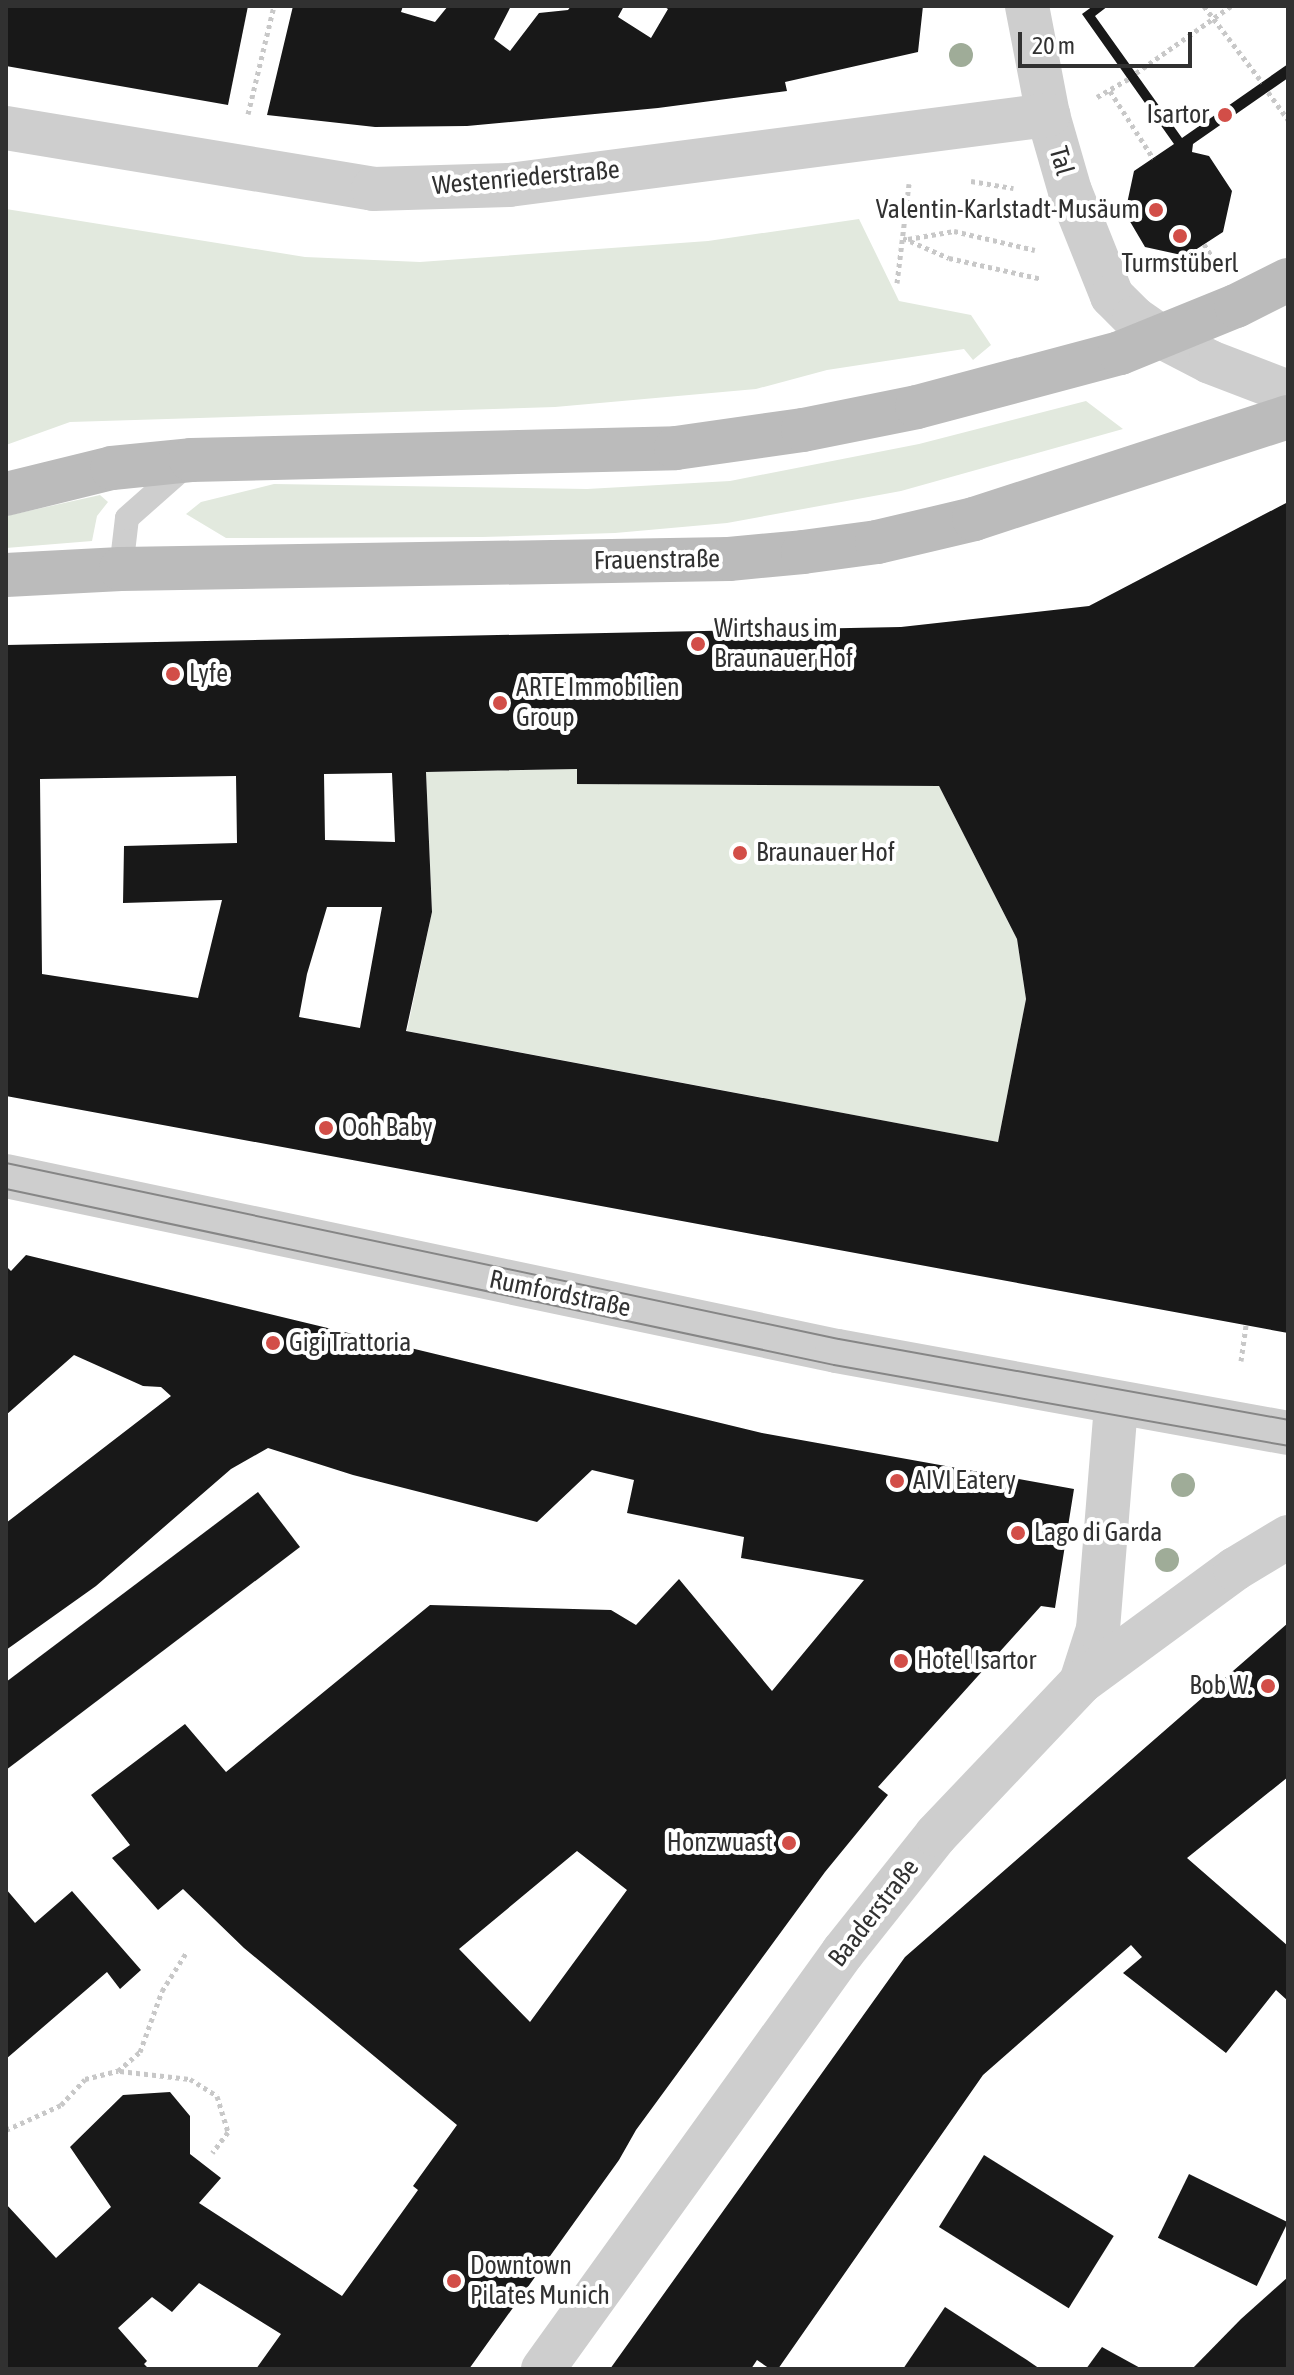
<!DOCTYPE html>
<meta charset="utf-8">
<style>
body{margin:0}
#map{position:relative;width:1294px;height:2375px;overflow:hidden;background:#fff;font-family:"Asap Condensed",sans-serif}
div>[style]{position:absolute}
.green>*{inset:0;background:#e2e9de}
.building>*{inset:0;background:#181818;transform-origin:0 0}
.path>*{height:5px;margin-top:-2.5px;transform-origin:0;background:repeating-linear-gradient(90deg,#c8c8c8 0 4px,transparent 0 8px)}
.lane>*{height:24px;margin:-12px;padding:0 12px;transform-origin:12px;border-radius:12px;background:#cecece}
.street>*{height:44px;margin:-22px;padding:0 22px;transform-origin:22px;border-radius:22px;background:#cecece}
.secondary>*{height:44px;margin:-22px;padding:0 22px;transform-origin:22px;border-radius:22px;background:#bbb}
.tram>*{height:2px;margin:-1px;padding:0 1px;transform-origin:1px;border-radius:1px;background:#868686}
.trees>*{width:24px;height:24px;margin:-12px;border-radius:50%;background:#9fac98}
.dots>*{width:22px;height:22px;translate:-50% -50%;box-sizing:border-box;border:4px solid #fff;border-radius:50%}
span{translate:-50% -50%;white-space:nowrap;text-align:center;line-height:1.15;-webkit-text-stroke:8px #fff;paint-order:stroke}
.poi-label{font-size:26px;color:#313131}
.right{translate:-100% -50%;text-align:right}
.left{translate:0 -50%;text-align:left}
.street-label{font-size:26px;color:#313131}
.frame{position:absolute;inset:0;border:8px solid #313131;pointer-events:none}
.scale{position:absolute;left:1018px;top:32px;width:174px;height:36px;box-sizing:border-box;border:4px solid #313131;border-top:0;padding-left:10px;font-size:24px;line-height:28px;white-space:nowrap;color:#313131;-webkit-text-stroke:6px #fff;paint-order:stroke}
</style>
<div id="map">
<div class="green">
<i style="clip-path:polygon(6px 209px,305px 257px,420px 262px,708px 241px,859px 219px,899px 301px,971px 315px,991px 345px,973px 360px,964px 349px,827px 370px,756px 389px,555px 407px,70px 422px,6px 445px)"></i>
<i style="clip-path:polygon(1086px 401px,1123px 429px,901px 491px,727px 523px,615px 533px,482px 537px,226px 538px,186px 514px,201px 502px,274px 484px,587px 489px,730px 481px,919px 444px)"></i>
<i style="clip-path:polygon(100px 495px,108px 502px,97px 516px,92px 541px,6px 548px,6px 516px)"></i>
<i style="clip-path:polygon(577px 769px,577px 784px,939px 786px,1017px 939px,1026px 999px,998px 1142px,407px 1031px,432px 912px,426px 772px)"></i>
</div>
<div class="building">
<i style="clip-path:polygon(6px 6px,248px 6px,228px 105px,6px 66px)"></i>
<i style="clip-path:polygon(293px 6px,403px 6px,401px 12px,435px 22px,448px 6px,511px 6px,494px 39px,510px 51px,539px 13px,568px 10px,571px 6px,624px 6px,618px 17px,651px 38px,668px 9px,663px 6px,923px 6px,918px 52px,785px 82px,787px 91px,658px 108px,467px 126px,375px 127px,267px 115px)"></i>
<i style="clip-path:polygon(1093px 6px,1108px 6px,1095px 16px,1182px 138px,1288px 64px,1288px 78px,1193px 144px,1192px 152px,1209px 156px,1232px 191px,1223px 232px,1186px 256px,1145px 247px,1125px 213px,1134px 171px,1174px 144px,1082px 14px)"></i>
<i style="clip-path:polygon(evenodd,1288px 502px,1288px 1333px,6px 1096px,6px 645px,901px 627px,1089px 606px,1288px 502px,577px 769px,577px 784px,939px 786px,1017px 939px,1026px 999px,998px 1142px,406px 1031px,432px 912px,426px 772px,577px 769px,1288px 502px,392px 773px,395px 842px,325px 840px,324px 774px,392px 773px,1288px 502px,236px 776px,237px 843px,124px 846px,123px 903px,222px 900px,198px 998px,42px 974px,40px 779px,236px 776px,1288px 502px,327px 907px,382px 907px,360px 1028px,299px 1017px,307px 974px,327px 907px)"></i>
<i style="clip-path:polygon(evenodd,26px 1255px,762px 1433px,1074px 1489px,1055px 1608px,1041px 1606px,878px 1787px,888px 1795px,825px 1872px,636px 2130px,619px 2160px,469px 2369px,256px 2369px,281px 2334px,199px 2283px,172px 2312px,152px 2297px,118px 2328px,147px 2361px,144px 2364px,149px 2369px,6px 2369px,6px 2204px,56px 2258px,111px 2207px,70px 2147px,123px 2095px,170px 2092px,190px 2116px,190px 2154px,221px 2178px,199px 2203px,342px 2296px,418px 2190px,413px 2186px,457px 2125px,244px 1948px,183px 1889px,158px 1910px,112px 1858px,130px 1845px,91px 1795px,185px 1724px,226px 1772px,430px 1605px,611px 1610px,636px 1625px,679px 1579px,772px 1691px,864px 1580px,741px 1558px,744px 1537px,627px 1513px,634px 1480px,592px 1470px,537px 1522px,353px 1475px,268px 1448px,231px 1469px,96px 1586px,6px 1650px,6px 1523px,171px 1396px,161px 1387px,143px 1386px,74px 1355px,6px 1415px,6px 1266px,11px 1271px,26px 1255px,577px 1851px,627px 1890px,530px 2022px,459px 1949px,577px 1851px)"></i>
<i style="clip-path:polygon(258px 1492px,300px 1547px,6px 1770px,6px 1682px)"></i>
<i style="clip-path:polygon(1288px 1623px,1288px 1777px,1187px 1858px,1288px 1946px,1288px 2001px,1276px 1990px,1226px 2053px,1123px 1973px,1142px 1957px,1131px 1945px,983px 2075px,778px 2369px,770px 2369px,757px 2360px,751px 2369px,610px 2369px,905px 1957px)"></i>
<i style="clip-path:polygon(6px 1889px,35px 1923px,72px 1891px,141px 1970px,120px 1989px,107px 1972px,6px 2059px)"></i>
<i style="left:984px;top:2155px;width:153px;height:85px;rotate:32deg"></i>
<i style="left:1189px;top:2174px;width:110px;height:71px;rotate:26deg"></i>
<i style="clip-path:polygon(1288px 2277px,1288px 2369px,1192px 2369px,1241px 2319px)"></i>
<i style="clip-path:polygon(945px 2307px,1027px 2360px,1040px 2369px,903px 2369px)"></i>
<i style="clip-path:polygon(1102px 2347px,1142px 2369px,1086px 2369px)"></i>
</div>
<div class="path">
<i style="left:1204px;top:6px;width:96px;rotate:52.7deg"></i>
<i style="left:1136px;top:73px;width:116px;rotate:-35.2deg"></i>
<i style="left:1110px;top:91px;width:80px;rotate:57.3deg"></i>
<i style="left:1268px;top:92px;width:34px;rotate:54deg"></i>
<i style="left:1097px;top:97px;width:36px;rotate:-30deg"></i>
<i style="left:248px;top:114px;width:111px;rotate:-76.5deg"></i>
<i style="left:971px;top:181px;width:43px;rotate:9.5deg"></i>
<i style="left:903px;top:238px;width:50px;rotate:23.5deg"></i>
<i style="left:949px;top:258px;width:95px;rotate:12.7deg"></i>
<i style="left:908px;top:239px;width:47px;rotate:-9.9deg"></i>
<i style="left:954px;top:231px;width:83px;rotate:13.2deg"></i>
<i style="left:1204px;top:244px;width:19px;rotate:58deg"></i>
<i style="left:897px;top:283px;width:100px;rotate:-83.1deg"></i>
<i style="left:1241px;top:1361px;width:36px;rotate:-82deg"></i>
<i style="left:120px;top:2071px;width:70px;rotate:6.5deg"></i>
<i style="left:190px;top:2079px;width:32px;rotate:32deg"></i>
<i style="left:217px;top:2096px;width:38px;rotate:73deg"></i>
<i style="left:228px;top:2132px;width:26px;rotate:127deg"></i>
<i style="left:6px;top:2130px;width:60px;rotate:-24.4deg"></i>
<i style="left:61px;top:2105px;width:35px;rotate:-47deg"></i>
<i style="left:85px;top:2079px;width:34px;rotate:-14deg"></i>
<i style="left:118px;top:2071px;width:29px;rotate:-41deg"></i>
<i style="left:140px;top:2052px;width:65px;rotate:-70.2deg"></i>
<i style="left:162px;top:1991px;width:45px;rotate:-57.7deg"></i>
</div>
<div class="lane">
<i style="left:121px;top:569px;width:51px;rotate:-83.3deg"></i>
<i style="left:127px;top:518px;width:80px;rotate:-41.5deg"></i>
</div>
<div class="street">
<i style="left:1027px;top:6px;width:111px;rotate:79.1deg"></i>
<i style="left:1048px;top:115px;width:79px;rotate:73.9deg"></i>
<i style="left:1070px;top:191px;width:113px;rotate:68.2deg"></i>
<i style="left:1112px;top:296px;width:31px;rotate:45deg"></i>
<i style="left:1134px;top:318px;width:32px;rotate:35deg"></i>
<i style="left:1160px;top:336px;width:56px;rotate:27.5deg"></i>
<i style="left:1210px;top:362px;width:84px;rotate:21deg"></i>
<i style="left:6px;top:128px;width:372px;rotate:9.4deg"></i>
<i style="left:373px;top:189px;width:136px;rotate:-1.7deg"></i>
<i style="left:509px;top:185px;width:544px;rotate:-7.4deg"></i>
<i style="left:6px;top:1176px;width:849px;rotate:11.89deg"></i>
<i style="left:837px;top:1351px;width:458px;rotate:10.3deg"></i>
<i style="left:1081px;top:1682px;width:56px;rotate:-72.2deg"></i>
<i style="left:1098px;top:1629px;width:226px;rotate:-85.4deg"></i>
<i style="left:543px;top:2369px;width:514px;rotate:-54.27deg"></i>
<i style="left:843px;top:1952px;width:149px;rotate:-51.5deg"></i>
<i style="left:936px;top:1835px;width:211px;rotate:-46.5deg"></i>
<i style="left:1081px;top:1682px;width:191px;rotate:-36.3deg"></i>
<i style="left:1235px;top:1569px;width:62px;rotate:-31.1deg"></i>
</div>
<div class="secondary">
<i style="left:6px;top:494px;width:109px;rotate:-13.8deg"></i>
<i style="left:112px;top:468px;width:79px;rotate:-5.8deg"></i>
<i style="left:191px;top:460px;width:485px;rotate:-1.4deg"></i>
<i style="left:676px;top:448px;width:128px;rotate:-8.1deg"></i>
<i style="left:803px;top:430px;width:116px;rotate:-11.4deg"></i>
<i style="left:917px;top:407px;width:210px;rotate:-14.9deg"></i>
<i style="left:1120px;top:353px;width:125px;rotate:-22.1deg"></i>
<i style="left:1236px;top:306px;width:58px;rotate:-26.6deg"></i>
<i style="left:6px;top:575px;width:115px;rotate:-3deg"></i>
<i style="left:121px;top:569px;width:608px;rotate:-0.94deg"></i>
<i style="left:729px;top:559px;width:74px;rotate:-5.4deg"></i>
<i style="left:803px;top:552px;width:75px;rotate:-7.7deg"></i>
<i style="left:877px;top:542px;width:100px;rotate:-13.3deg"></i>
<i style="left:974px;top:519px;width:330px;rotate:-18deg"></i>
</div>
<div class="tram">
<i style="left:6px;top:1163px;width:851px;rotate:11.93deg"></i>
<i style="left:839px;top:1339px;width:456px;rotate:10.2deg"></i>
<i style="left:6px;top:1189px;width:846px;rotate:12deg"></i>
<i style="left:834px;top:1365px;width:461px;rotate:10.1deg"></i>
</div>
<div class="trees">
<i style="left:961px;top:55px"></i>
<i style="left:1183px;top:1485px"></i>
<i style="left:1167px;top:1560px"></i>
</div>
<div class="dots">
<i style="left:1225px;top:115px;background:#d24e48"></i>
<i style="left:1156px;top:210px;background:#d24e48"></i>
<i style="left:1180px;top:236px;background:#d24e48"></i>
<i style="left:698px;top:644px;background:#d24e48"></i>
<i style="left:173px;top:674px;background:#d24e48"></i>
<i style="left:500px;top:703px;background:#d24e48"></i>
<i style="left:740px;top:853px;background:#d24e48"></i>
<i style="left:326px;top:1128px;background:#d24e48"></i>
<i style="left:273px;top:1343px;background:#d24e48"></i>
<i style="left:897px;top:1481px;background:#d24e48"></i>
<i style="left:1018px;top:1533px;background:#d24e48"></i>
<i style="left:901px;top:1661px;background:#d24e48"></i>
<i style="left:1268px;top:1686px;background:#d24e48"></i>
<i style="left:789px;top:1843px;background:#d24e48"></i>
<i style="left:454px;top:2281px;background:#d24e48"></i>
</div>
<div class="poi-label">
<span class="right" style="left:1209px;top:115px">Isartor</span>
<span class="right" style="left:1140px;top:210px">Valentin-Karlstadt-Musäum</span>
<span style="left:1180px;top:264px">Turmstüberl</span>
<span class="left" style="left:714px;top:644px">Wirtshaus im<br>Braunauer Hof</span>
<span class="left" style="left:189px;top:674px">Lyfe</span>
<span class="left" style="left:516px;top:703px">ARTE Immobilien<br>Group</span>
<span class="left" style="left:756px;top:853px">Braunauer Hof</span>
<span class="left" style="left:342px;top:1128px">Ooh Baby</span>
<span class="left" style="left:289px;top:1343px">Gigi Trattoria</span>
<span class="left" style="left:913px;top:1481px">AIVI Eatery</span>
<span class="left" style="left:1034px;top:1533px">Lago di Garda</span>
<span class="left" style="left:917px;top:1661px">Hotel Isartor</span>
<span class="right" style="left:1252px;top:1686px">Bob W.</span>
<span class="right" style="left:773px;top:1843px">Honzwuast</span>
<span class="left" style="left:470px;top:2281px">Downtown<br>Pilates Munich</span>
</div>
<div class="street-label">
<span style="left:1061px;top:161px;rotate:74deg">Tal</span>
<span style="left:526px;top:178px;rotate:-5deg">Westenriederstraße</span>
<span style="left:657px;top:560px;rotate:-1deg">Frauenstraße</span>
<span style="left:560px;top:1294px;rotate:12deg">Rumfordstraße</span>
<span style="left:874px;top:1913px;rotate:-52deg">Baaderstraße</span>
</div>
<div class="frame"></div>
<div class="scale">20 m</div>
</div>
